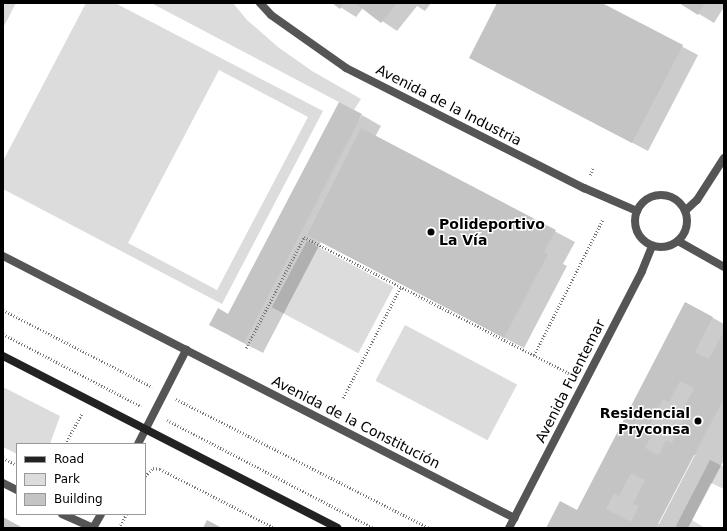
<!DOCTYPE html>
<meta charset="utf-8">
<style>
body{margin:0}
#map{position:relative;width:727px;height:531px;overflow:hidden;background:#fff;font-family:"DejaVu Sans",sans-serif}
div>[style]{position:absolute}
.green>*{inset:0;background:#dcdcdc;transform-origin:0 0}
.shadow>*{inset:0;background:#0003}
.building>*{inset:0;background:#c4c4c4}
.path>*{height:2.5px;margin-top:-1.25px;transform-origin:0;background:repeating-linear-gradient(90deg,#777 0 1px,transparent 0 3px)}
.lane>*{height:8px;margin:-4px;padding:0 4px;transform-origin:4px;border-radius:4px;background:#555}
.street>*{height:8px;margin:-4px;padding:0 4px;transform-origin:4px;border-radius:4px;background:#555}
.street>.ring{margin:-4px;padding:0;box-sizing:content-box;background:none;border:8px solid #555;border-radius:50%}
.secondary>*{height:8px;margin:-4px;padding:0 4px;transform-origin:4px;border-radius:4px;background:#222}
.dots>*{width:11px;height:11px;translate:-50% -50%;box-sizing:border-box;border:2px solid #fff;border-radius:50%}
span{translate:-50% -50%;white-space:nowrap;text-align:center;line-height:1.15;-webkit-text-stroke:3px #fff;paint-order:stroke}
.street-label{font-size:14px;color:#000}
.poi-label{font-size:14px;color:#000;font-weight:700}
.left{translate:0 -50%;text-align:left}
.right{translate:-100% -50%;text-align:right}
.frame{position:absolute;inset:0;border:4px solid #000;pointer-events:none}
.legend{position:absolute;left:16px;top:443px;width:130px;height:72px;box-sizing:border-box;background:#fff;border:1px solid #999;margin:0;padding:5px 7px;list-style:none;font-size:12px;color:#000}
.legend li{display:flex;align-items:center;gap:8px;height:20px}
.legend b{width:20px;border:1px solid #999}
</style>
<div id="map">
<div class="green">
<i style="clip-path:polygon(3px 3px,16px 3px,3px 28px)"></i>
<i style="clip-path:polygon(evenodd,86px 3px,115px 3px,323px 111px,222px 304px,3px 189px,3px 161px,86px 3px,219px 70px,308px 117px,217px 290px,128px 243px,219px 70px)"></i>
<i style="clip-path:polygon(151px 3px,233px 3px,247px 20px,278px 47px,312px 71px,361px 99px,354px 110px)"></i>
<i style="left:307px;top:241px;width:98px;height:75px;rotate:28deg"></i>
<i style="left:405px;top:325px;width:127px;height:63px;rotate:28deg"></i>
<i style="clip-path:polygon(3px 387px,60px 416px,50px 444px,17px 444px,17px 454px,3px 447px)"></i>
<i style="clip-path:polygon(710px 460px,724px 467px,724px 489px,711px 483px,692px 520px,705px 528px,680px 528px,676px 526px)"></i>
</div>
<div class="shadow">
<i style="clip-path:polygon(334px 3px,431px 3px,425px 11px,417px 6px,397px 31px,363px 8px,356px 17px)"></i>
<i style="clip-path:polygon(498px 3px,600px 3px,698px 55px,648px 151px,470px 58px)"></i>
<i style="clip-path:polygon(681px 3px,724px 3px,724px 7px,714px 23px)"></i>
<i style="clip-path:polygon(362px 115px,381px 126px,375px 137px,575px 242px,563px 264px,567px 266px,524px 348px,321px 242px,263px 353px,230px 336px,229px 315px)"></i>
<i style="clip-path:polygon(evenodd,686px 303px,724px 324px,724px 460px,688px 528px,547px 528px,577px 511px,686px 303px,693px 455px,695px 455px,659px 524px,657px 523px,693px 455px)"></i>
</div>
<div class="building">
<i style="clip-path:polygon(332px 3px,344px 3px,340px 9px)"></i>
<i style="clip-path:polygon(355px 3px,397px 3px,381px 23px)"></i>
<i style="clip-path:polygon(497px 3px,602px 3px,683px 45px,632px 143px,469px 58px)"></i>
<i style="clip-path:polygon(679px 3px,705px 3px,698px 15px)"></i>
<i style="clip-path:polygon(339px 102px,362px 114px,244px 343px,209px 325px,218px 308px,228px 314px)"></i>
<i style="clip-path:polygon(361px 128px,556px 230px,544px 252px,548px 254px,504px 338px,307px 235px)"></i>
<i style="clip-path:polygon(evenodd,685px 302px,713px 317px,695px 352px,709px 359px,724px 331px,724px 398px,656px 528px,546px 528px,560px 501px,577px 510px,685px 302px,680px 381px,694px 388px,683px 409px,688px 412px,672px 443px,666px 440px,659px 455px,645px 448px,653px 433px,647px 430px,663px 399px,669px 402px,680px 381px,685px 302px,631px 473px,645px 480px,633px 504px,639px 506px,631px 522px,606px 509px,614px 493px,619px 496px,631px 473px)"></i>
<i style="clip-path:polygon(3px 517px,23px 528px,3px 528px)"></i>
<i style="clip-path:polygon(207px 520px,222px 528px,203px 528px)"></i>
</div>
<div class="path">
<i style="left:590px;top:175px;width:8px;rotate:-67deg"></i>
<i style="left:3px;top:310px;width:168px;rotate:27.3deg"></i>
<i style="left:3px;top:334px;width:156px;rotate:27.6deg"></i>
<i style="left:246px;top:348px;width:125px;rotate:-62.4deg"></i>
<i style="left:304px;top:237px;width:298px;rotate:27.2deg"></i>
<i style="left:534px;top:355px;width:153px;rotate:-63.1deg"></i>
<i style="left:343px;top:398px;width:124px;rotate:-62.6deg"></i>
<i style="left:176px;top:399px;width:284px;rotate:27deg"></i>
<i style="left:167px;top:420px;width:233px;rotate:27.6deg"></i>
<i style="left:65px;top:444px;width:35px;rotate:-61deg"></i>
<i style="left:3px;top:458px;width:16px;rotate:27deg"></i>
<i style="left:145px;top:476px;width:11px;rotate:-45deg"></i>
<i style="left:153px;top:468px;width:7px;rotate:8deg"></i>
<i style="left:160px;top:469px;width:129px;rotate:27.2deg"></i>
<i style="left:119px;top:528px;width:16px;rotate:-63deg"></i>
</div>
<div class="lane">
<i style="left:3px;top:256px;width:206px;rotate:27.2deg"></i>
</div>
<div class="street">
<i style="left:260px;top:3px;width:16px;rotate:47deg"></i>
<i style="left:271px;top:15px;width:92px;rotate:35.2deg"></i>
<i style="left:346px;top:68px;width:267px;rotate:26.8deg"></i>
<i style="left:584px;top:188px;width:58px;rotate:23.5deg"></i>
<i class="ring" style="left:635px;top:195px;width:44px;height:44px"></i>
<i style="left:685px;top:211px;width:16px;rotate:-43deg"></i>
<i style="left:697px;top:200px;width:50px;rotate:-57.3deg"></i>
<i style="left:678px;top:241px;width:53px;rotate:29.5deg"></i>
<i style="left:138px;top:444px;width:106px;rotate:-62.9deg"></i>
<i style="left:186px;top:350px;width:369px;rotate:27.1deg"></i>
<i style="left:3px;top:483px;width:16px;rotate:27deg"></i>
<i style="left:62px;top:514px;width:34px;rotate:24deg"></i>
<i style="left:93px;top:528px;width:16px;rotate:-60deg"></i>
<i style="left:509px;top:528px;width:289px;rotate:-62.6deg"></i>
<i style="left:642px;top:271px;width:27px;rotate:-68deg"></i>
</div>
<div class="secondary">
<i style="left:3px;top:356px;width:376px;rotate:27.2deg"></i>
</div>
<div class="dots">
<i style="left:431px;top:232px;background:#000"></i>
<i style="left:698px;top:421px;background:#000"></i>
</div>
<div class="street-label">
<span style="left:449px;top:105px;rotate:27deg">Avenida de la Industria</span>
<span style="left:570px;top:381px;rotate:-63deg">Avenida Fuentemar</span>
<span style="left:356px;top:422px;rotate:27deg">Avenida de la Constitución</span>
</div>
<div class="poi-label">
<span class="left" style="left:439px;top:232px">Polideportivo<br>La Vía</span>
<span class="right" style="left:690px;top:421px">Residencial<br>Pryconsa</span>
</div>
<div class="frame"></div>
<ul class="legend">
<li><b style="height:5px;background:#222"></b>Road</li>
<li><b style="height:11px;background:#dcdcdc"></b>Park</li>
<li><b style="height:11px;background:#c4c4c4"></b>Building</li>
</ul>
</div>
